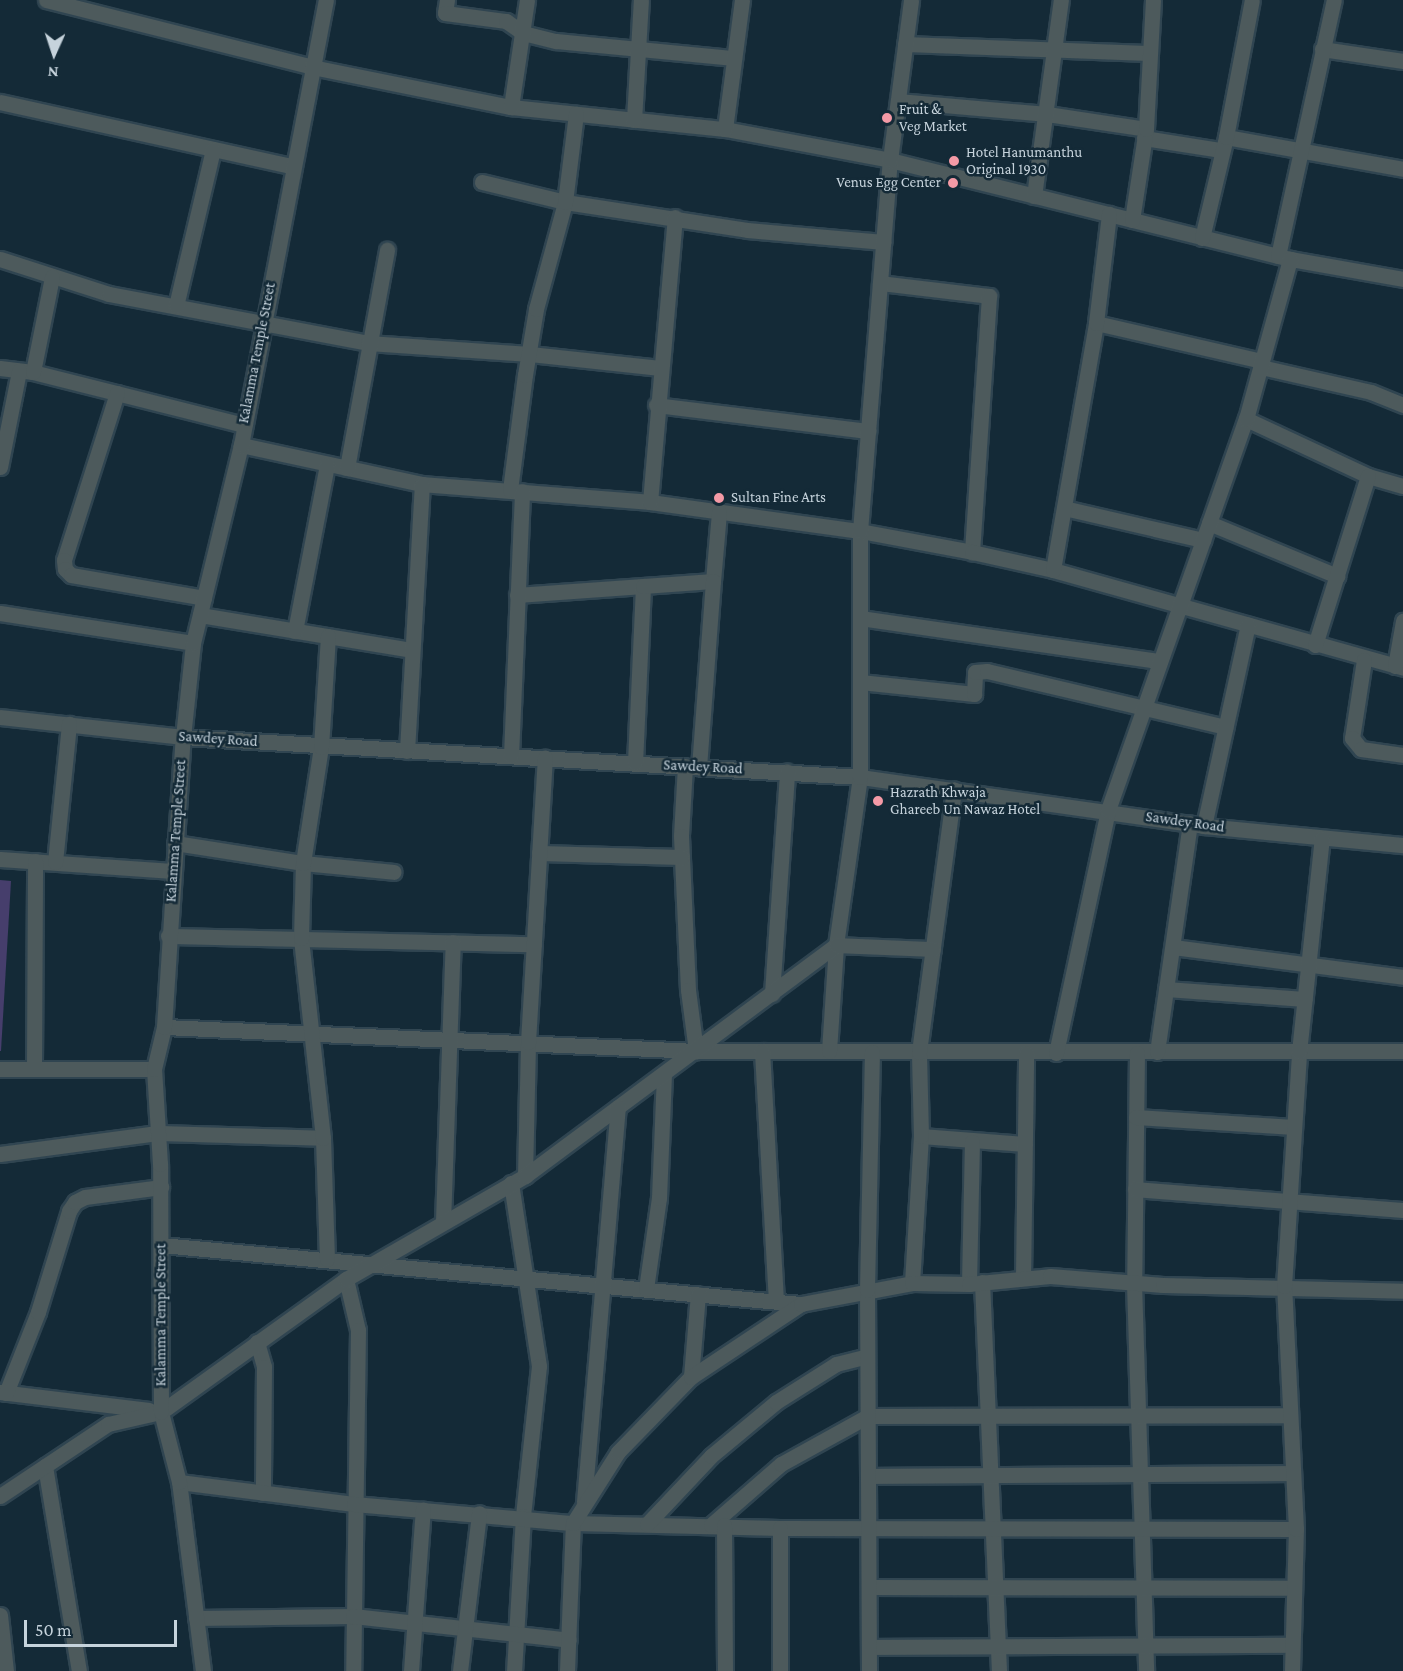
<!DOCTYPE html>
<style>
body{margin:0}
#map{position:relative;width:1403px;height:1671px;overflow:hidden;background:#142a37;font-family:"Crimson Pro",serif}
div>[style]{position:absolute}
.green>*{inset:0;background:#463e6c}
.roads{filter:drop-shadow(2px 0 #304551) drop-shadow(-2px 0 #304551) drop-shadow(0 2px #304551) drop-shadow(0 -2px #304551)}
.minor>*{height:15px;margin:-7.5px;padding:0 7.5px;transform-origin:7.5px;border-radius:7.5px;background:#4d5a5c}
.dots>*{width:16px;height:16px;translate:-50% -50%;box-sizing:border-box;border:3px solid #142a37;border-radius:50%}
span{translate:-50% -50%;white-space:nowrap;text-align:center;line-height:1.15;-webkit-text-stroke:5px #142a37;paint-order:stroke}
.poi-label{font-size:15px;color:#c6d3dc}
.left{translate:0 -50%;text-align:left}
.right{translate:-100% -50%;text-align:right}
.street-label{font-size:15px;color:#c6d3dc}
.north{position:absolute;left:24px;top:24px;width:60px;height:60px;-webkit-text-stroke:4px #142a37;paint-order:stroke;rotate:183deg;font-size:16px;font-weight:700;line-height:24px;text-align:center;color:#c6d3dc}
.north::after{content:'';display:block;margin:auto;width:21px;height:27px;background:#c6d3dc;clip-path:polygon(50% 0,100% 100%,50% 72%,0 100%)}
.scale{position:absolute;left:24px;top:1620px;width:153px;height:27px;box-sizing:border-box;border:3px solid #c6d3dc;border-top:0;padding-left:8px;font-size:18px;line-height:21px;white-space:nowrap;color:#c6d3dc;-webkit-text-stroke:4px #142a37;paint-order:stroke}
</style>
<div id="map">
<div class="green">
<i style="clip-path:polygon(0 880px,11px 881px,1px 1051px,0 1051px)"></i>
</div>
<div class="roads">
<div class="minor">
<i style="left:46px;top:0;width:274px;rotate:14.1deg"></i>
<i style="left:312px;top:67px;width:203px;rotate:11.4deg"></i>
<i style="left:511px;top:107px;width:215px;rotate:5.9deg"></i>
<i style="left:725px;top:129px;width:168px;rotate:10.6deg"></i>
<i style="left:890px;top:160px;width:412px;rotate:13.9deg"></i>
<i style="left:1290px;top:259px;width:115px;rotate:10deg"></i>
<i style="left:447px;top:0;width:13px;rotate:99deg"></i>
<i style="left:445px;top:13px;width:62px;rotate:7.5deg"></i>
<i style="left:506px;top:21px;width:21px;rotate:35deg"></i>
<i style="left:523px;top:33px;width:34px;rotate:14deg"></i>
<i style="left:556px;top:41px;width:179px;rotate:5.5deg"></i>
<i style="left:905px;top:44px;width:243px;rotate:2.1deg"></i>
<i style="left:1322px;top:49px;width:82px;rotate:8.4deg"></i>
<i style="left:898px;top:101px;width:150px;rotate:5deg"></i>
<i style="left:1047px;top:114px;width:100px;rotate:8.6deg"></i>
<i style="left:0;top:102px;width:299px;rotate:12.4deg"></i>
<i style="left:511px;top:107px;width:108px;rotate:-81.5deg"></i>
<i style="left:634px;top:120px;width:120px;rotate:-86.7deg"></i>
<i style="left:725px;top:129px;width:130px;rotate:-82.5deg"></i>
<i style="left:1226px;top:137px;width:180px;rotate:10.2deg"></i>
<i style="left:1144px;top:138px;width:78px;rotate:8.9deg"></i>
<i style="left:482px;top:182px;width:85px;rotate:13.5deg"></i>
<i style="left:565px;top:202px;width:184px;rotate:8.7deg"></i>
<i style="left:747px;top:230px;width:137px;rotate:5deg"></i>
<i style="left:1034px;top:196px;width:198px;rotate:-82.2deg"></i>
<i style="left:1132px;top:220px;width:92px;rotate:-81.3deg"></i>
<i style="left:1146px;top:129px;width:129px;rotate:-86.9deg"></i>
<i style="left:1202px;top:238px;width:104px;rotate:-76.6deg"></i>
<i style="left:1226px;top:137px;width:139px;rotate:-79.3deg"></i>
<i style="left:1278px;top:256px;width:262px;rotate:-77.7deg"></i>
<i style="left:0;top:259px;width:114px;rotate:17.8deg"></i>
<i style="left:109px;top:294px;width:264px;rotate:10.7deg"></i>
<i style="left:368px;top:343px;width:162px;rotate:3.9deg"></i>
<i style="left:530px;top:354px;width:131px;rotate:6.1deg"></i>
<i style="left:880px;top:283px;width:110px;rotate:6.8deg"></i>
<i style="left:989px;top:296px;width:257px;rotate:93.8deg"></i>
<i style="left:176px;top:306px;width:161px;rotate:-76.7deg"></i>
<i style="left:1096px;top:323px;width:170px;rotate:12.9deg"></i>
<i style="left:1261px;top:367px;width:113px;rotate:12.8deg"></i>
<i style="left:1371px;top:392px;width:35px;rotate:22deg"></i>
<i style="left:0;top:368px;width:33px;rotate:7deg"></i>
<i style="left:33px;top:372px;width:218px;rotate:14.1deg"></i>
<i style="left:33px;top:372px;width:97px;rotate:-78.7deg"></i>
<i style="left:117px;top:393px;width:175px;rotate:107.6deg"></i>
<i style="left:64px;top:560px;width:9px;rotate:84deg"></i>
<i style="left:65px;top:569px;width:8px;rotate:45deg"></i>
<i style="left:71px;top:575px;width:135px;rotate:9.8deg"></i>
<i style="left:656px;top:405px;width:214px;rotate:7deg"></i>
<i style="left:1246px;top:419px;width:135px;rotate:25deg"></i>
<i style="left:1368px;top:476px;width:36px;rotate:16deg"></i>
<i style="left:241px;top:445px;width:185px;rotate:12.2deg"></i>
<i style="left:422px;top:484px;width:229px;rotate:4.5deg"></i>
<i style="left:650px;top:502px;width:212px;rotate:7.9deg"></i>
<i style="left:860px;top:531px;width:114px;rotate:10.6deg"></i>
<i style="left:972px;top:552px;width:83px;rotate:12.5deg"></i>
<i style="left:1053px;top:570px;width:363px;rotate:15.6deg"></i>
<i style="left:0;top:467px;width:98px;rotate:-78.8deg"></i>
<i style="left:347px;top:468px;width:222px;rotate:-79.6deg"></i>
<i style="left:510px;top:490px;width:116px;rotate:-82.6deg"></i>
<i style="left:525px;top:375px;width:67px;rotate:-80.5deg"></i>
<i style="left:536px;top:309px;width:111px;rotate:-74.8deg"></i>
<i style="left:565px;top:202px;width:89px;rotate:-82.9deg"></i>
<i style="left:650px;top:502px;width:286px;rotate:-85deg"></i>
<i style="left:1064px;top:508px;width:143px;rotate:13deg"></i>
<i style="left:1209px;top:523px;width:139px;rotate:22.5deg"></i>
<i style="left:1053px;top:570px;width:251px;rotate:-80.1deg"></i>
<i style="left:1096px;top:323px;width:110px;rotate:-83.2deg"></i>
<i style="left:713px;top:581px;width:69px;rotate:-85deg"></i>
<i style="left:517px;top:595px;width:126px;rotate:-4.1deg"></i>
<i style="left:0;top:613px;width:195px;rotate:8.8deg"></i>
<i style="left:200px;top:615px;width:214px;rotate:9.4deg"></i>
<i style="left:860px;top:618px;width:303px;rotate:8.2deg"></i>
<i style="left:295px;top:631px;width:169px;rotate:-79.1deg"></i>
<i style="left:1315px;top:645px;width:177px;rotate:-72.6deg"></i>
<i style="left:1364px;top:660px;width:79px;rotate:98.7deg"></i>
<i style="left:1352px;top:738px;width:14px;rotate:51deg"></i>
<i style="left:1361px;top:749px;width:42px;rotate:8.1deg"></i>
<i style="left:1395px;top:666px;width:46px;rotate:-79.9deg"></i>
<i style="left:860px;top:682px;width:115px;rotate:6deg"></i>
<i style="left:974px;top:694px;width:22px;rotate:-87deg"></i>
<i style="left:975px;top:672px;width:12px;rotate:-5deg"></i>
<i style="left:987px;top:671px;width:245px;rotate:13.2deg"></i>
<i style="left:0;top:717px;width:184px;rotate:6.2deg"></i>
<i style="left:183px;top:737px;width:678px;rotate:3.38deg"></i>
<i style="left:860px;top:777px;width:347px;rotate:8.1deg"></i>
<i style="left:1204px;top:826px;width:200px;rotate:5.5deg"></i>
<i style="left:407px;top:751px;width:267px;rotate:-86.8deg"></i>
<i style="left:511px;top:756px;width:265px;rotate:-87.6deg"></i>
<i style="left:635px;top:763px;width:177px;rotate:-87.4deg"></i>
<i style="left:643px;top:586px;width:70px;rotate:-4.1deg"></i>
<i style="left:713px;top:581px;width:187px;rotate:94.3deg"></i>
<i style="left:685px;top:766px;width:70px;rotate:93.3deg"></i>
<i style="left:681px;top:836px;width:154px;rotate:87.4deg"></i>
<i style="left:688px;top:990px;width:62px;rotate:82.5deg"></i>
<i style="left:1204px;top:826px;width:206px;rotate:-77.7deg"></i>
<i style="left:175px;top:843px;width:130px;rotate:8.9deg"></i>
<i style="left:303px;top:863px;width:91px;rotate:5.6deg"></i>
<i style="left:539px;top:853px;width:143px;rotate:1.6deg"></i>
<i style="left:0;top:859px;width:173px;rotate:4deg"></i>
<i style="left:55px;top:862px;width:139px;rotate:-84.2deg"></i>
<i style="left:168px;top:936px;width:366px;rotate:1.3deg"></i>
<i style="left:1173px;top:947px;width:232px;rotate:7.4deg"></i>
<i style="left:1166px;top:989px;width:139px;rotate:4.1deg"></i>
<i style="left:772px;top:994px;width:223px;rotate:-86.1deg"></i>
<i style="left:164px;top:1027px;width:533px;rotate:2.58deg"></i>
<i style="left:696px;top:1051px;width:707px"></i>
<i style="left:762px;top:1051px;width:251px;rotate:86.8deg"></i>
<i style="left:829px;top:1051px;width:106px;rotate:-86.2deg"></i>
<i style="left:836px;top:945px;width:170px;rotate:-81.9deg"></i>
<i style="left:860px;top:777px;width:246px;rotate:-90deg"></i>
<i style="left:860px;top:531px;width:372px;rotate:-85.4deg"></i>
<i style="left:890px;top:160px;width:161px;rotate:-82.5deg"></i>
<i style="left:1157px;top:1052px;width:231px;rotate:-81.8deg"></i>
<i style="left:1056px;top:1053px;width:249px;rotate:-77.9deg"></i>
<i style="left:1108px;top:810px;width:415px;rotate:-70.6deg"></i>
<i style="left:1246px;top:419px;width:166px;rotate:-74.6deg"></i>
<i style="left:1137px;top:1053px;width:230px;rotate:90.7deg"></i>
<i style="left:1134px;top:1283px;width:388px;rotate:88.2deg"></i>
<i style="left:34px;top:1068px;width:207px;rotate:-89.7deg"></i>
<i style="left:0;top:1069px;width:154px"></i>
<i style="left:1136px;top:1117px;width:158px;rotate:3.6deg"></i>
<i style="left:921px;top:1136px;width:104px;rotate:4.4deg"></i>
<i style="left:0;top:1154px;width:159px;rotate:-7.6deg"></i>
<i style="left:158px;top:1133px;width:165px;rotate:1.7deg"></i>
<i style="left:525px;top:1176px;width:134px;rotate:-88.7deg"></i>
<i style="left:528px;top:1042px;width:285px;rotate:-86.6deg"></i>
<i style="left:511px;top:1183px;width:185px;rotate:81.3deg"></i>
<i style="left:539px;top:1366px;width:151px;rotate:96.1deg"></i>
<i style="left:523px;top:1516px;width:155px;rotate:93.3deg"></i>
<i style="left:1135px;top:1189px;width:269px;rotate:4.5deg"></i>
<i style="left:443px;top:1222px;width:280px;rotate:-88deg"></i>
<i style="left:161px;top:1245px;width:643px;rotate:5.27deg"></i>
<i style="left:327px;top:1259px;width:121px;rotate:-91.9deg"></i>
<i style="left:323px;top:1138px;width:201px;rotate:-96.3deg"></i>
<i style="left:301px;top:938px;width:75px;rotate:-88.5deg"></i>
<i style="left:303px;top:863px;width:117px;rotate:-81.2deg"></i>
<i style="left:321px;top:747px;width:111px;rotate:-86.4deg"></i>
<i style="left:1023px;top:1278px;width:225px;rotate:-89.2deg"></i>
<i style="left:346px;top:1279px;width:52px;rotate:76.8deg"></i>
<i style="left:358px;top:1330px;width:341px;rotate:90.8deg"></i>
<i style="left:982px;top:1282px;width:389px;rotate:87.5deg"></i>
<i style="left:912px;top:1283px;width:147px;rotate:-86.5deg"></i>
<i style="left:921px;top:1136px;width:84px;rotate:-91.4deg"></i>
<i style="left:919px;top:1052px;width:265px;rotate:-82.4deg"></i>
<i style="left:969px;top:1284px;width:142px;rotate:-88.8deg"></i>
<i style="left:646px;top:1289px;width:92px;rotate:-81.9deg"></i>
<i style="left:659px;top:1198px;width:124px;rotate:-87.7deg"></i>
<i style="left:257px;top:1342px;width:26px;rotate:74deg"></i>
<i style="left:264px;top:1367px;width:126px;rotate:90.5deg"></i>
<i style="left:691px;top:1377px;width:83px;rotate:-85.2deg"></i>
<i style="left:0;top:1392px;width:150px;rotate:6.9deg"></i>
<i style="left:6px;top:1393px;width:87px;rotate:-68.4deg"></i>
<i style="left:38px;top:1312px;width:106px;rotate:-72.9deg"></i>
<i style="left:69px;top:1211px;width:11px;rotate:-56deg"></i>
<i style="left:75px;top:1202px;width:11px;rotate:-27deg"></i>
<i style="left:85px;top:1197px;width:77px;rotate:-7.5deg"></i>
<i style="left:45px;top:1466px;width:208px;rotate:80.6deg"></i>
<i style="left:868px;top:1476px;width:423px;rotate:-0.4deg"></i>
<i style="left:179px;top:1482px;width:176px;rotate:7.2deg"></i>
<i style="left:354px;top:1504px;width:220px;rotate:5deg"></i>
<i style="left:573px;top:1523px;width:207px;rotate:1.4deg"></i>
<i style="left:780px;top:1528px;width:516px;rotate:0.11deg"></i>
<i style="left:0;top:1496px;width:130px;rotate:-33.7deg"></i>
<i style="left:108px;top:1424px;width:54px;rotate:-12.8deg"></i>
<i style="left:161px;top:1412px;width:228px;rotate:-35.7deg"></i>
<i style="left:346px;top:1279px;width:207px;rotate:-29.9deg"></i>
<i style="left:525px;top:1176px;width:387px;rotate:-36.6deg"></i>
<i style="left:836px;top:945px;width:97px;rotate:2.4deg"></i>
<i style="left:584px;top:1502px;width:396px;rotate:-85.1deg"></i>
<i style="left:647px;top:1524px;width:93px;rotate:-46.7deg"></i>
<i style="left:711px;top:1456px;width:85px;rotate:-39.7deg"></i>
<i style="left:776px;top:1402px;width:71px;rotate:-32.3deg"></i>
<i style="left:836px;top:1364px;width:32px;rotate:-14deg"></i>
<i style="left:711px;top:1525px;width:93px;rotate:-41.1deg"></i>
<i style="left:781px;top:1464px;width:99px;rotate:-28.9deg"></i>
<i style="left:868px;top:1416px;width:421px;rotate:-0.1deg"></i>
<i style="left:724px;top:1525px;width:146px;rotate:89.6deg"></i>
<i style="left:869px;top:1587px;width:423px;rotate:0.1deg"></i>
<i style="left:0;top:1615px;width:56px;rotate:83.9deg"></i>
<i style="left:196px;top:1618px;width:157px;rotate:-0.7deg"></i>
<i style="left:353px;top:1616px;width:217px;rotate:6.3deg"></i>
<i style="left:869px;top:1647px;width:423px;rotate:-0.3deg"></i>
<i style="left:203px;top:1671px;width:191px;rotate:-97.2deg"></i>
<i style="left:179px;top:1482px;width:72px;rotate:-104.4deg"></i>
<i style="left:161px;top:1412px;width:248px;rotate:-90.2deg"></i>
<i style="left:160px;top:1164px;width:95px;rotate:-93.6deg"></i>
<i style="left:154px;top:1069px;width:43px;rotate:-76.6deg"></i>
<i style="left:164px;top:1027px;width:291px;rotate:-86.3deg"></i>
<i style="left:183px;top:737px;width:95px;rotate:-83.9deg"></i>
<i style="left:193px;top:643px;width:204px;rotate:-76.4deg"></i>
<i style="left:241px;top:445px;width:453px;rotate:-79.2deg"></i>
<i style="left:411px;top:1671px;width:162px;rotate:-85.8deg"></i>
<i style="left:460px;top:1671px;width:159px;rotate:-83.1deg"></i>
<i style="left:567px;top:1671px;width:148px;rotate:-87.7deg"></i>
<i style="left:573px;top:1523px;width:84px;rotate:-57.6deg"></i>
<i style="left:618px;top:1452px;width:105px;rotate:-45.8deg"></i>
<i style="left:691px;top:1377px;width:132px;rotate:-33.6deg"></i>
<i style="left:801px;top:1304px;width:113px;rotate:-10.7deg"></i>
<i style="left:912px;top:1283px;width:57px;rotate:1deg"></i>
<i style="left:969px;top:1284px;width:81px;rotate:-5.6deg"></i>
<i style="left:1050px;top:1276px;width:113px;rotate:4.6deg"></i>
<i style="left:1163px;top:1285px;width:240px;rotate:1.4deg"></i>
<i style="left:780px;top:1671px;width:143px;rotate:-90deg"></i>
<i style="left:869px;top:1671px;width:381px;rotate:-90.3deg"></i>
<i style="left:867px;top:1290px;width:238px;rotate:-88.8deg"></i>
<i style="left:1292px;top:1671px;width:142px;rotate:-88.4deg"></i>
<i style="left:1296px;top:1529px;width:243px;rotate:-92.8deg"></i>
<i style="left:1284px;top:1286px;width:234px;rotate:-86.3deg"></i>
<i style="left:1299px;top:1052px;width:215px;rotate:-83.9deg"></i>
</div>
</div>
<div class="dots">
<i style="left:887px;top:118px;background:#f49aa6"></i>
<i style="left:954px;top:161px;background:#f49aa6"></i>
<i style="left:953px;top:183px;background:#f49aa6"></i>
<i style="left:719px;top:498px;background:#f49aa6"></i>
<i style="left:878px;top:801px;background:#f49aa6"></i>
</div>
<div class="poi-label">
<span class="left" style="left:899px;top:118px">Fruit &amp;<br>Veg Market</span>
<span class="left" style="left:966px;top:161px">Hotel Hanumanthu<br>Original 1930</span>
<span class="right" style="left:941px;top:183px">Venus Egg Center</span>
<span class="left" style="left:731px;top:498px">Sultan Fine Arts</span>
<span class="left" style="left:890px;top:801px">Hazrath Khwaja<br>Ghareeb Un Nawaz Hotel</span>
</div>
<div class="street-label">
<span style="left:257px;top:353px;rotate:-79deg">Kalamma Temple Street</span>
<span style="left:218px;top:739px;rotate:4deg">Sawdey Road</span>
<span style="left:703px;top:767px;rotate:3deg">Sawdey Road</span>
<span style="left:1185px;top:822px;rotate:8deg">Sawdey Road</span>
<span style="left:176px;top:831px;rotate:-86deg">Kalamma Temple Street</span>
<span style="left:161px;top:1315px;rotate:-90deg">Kalamma Temple Street</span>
</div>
<div class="north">N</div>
<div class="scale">50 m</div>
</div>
